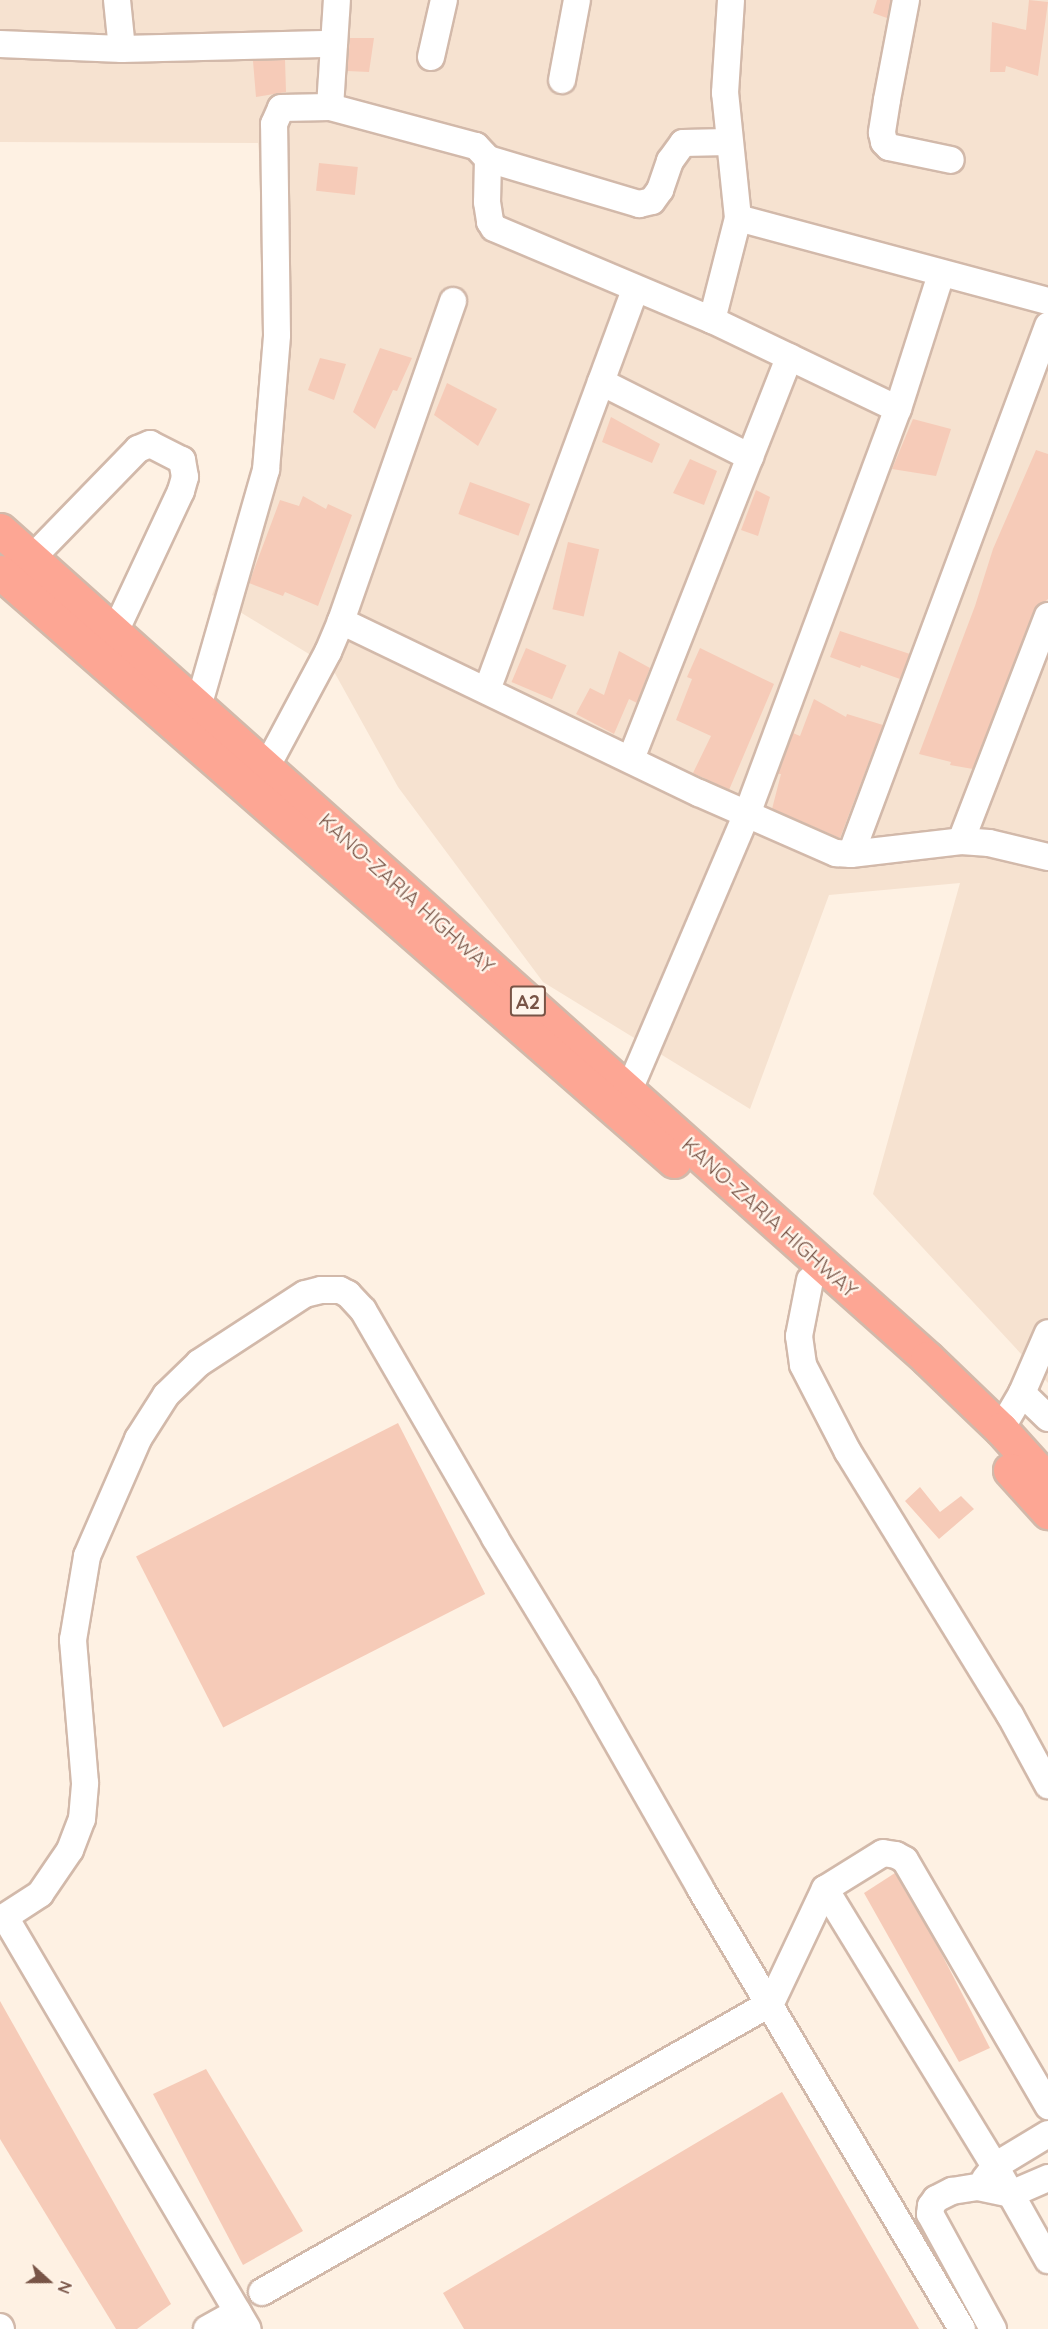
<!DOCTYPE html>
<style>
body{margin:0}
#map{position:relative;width:1048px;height:2329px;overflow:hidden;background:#fef1e3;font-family:Quicksand,sans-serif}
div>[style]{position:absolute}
.residential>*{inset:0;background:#f6e2d0}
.building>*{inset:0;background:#f6cbb8;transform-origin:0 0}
.roads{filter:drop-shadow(2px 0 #d2b9aa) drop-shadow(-2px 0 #d2b9aa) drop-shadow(0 2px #d2b9aa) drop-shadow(0 -2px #d2b9aa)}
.minor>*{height:26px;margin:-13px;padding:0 13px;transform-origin:13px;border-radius:13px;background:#fff}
.highway>*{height:33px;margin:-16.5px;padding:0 16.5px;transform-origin:16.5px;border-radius:16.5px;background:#fda694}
span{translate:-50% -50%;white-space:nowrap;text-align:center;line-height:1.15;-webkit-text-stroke:5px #fff5eb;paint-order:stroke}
.shield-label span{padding:2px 4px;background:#fff5eb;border:2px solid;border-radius:4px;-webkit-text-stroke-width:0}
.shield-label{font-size:20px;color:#785446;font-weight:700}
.street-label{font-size:21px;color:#785446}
.north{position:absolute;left:18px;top:2251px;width:60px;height:60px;-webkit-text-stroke:4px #fff5eb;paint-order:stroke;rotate:111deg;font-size:16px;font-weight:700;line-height:24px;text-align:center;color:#785446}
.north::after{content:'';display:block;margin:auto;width:21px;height:27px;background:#785446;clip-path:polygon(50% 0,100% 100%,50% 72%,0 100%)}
</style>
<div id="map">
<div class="residential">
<i style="clip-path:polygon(0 0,1048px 0,1048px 1383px,873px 1194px,960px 883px,829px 895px,750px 1109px,543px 982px,398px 787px,332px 668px,212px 595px,264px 459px,271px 274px,258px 143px,0 142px)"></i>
</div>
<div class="building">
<i style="clip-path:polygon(877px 0,891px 0,887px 18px,873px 13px)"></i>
<i style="clip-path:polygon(1029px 0,1048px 2px,1038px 76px,1006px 66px,1005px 72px,990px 72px,992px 22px,1026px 30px)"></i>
<i style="clip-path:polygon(350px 38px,374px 38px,369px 72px,347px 71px)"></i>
<i style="clip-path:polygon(285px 60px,286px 92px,256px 97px,253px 61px)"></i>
<i style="left:319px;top:163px;width:39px;height:28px;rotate:6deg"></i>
<i style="clip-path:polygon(380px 348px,412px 358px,397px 391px,393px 390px,375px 429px,353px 412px)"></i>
<i style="clip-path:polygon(320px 358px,346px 364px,334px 400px,308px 390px)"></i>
<i style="clip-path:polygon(447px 383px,497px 409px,478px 446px,434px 415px)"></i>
<i style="clip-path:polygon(611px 417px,660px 444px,652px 463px,602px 442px)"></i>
<i style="clip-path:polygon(913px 419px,951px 429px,936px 476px,892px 469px)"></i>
<i style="clip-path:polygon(1036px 450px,1048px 454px,1048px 599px,1034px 611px,973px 769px,950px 765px,951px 762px,919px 754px,975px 606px,993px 549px)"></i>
<i style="clip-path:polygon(690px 459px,717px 471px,704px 505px,673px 493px)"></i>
<i style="left:470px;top:482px;width:64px;height:34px;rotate:20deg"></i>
<i style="clip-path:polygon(756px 490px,770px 497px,758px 536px,741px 530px)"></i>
<i style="clip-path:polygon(303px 496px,326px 509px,328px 504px,352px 515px,318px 606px,285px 592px,283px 596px,249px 583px,280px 500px,299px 506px)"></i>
<i style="left:568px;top:542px;width:32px;height:69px;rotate:13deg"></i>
<i style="clip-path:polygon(840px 631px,910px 654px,900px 679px,861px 665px,860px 668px,830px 657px)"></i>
<i style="left:526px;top:648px;width:44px;height:37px;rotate:23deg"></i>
<i style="clip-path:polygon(700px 648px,774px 684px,729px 790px,693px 773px,711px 736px,676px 720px,692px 679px,687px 677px)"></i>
<i style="clip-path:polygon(619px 651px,650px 668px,637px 703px,629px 699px,614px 734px,576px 714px,590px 688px,604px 695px)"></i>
<i style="clip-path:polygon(814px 699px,846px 717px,847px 714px,883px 725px,840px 838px,772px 809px,781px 774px,778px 774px,793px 733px,800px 736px)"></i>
<i style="left:398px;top:1423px;width:192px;height:294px;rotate:63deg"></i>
<i style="clip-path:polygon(920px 1487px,940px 1512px,961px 1496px,974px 1509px,939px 1539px,905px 1501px)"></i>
<i style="clip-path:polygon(895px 1873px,936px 1943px,990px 2048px,959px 2062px,864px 1893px)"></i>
<i style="clip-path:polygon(0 2001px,171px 2304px,137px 2329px,116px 2329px,0 2139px)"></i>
<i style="clip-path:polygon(206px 2069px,303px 2231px,243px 2265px,153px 2094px)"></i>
<i style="clip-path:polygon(782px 2092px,919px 2329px,464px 2329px,443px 2293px)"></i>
</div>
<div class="roads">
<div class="minor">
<i style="left:117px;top:0;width:49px;rotate:84.2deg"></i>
<i style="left:906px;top:0;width:102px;rotate:100.8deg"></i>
<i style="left:887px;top:100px;width:33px;rotate:99deg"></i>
<i style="left:882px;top:133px;width:9px;rotate:77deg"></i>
<i style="left:884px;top:142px;width:7px;rotate:45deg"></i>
<i style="left:889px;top:147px;width:63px;rotate:11.8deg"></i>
<i style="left:0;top:44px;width:122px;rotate:2.3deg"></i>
<i style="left:122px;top:49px;width:212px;rotate:-1.4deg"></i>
<i style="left:431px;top:57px;width:58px;rotate:-77.2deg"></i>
<i style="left:562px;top:80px;width:81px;rotate:-79.4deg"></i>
<i style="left:330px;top:107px;width:107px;rotate:-86.3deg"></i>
<i style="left:488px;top:159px;width:158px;rotate:16.6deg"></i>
<i style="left:639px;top:204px;width:13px;rotate:-13deg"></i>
<i style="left:652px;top:201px;width:14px;rotate:-54deg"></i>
<i style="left:660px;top:190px;width:31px;rotate:-71deg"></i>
<i style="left:670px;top:161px;width:22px;rotate:-54deg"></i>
<i style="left:683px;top:143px;width:45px;rotate:-1.3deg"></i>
<i style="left:738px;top:218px;width:321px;rotate:15deg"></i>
<i style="left:712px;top:320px;width:105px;rotate:-75.7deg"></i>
<i style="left:738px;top:218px;width:126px;rotate:-95.9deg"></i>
<i style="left:725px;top:93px;width:93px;rotate:-86.3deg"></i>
<i style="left:601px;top:382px;width:167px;rotate:26.7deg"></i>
<i style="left:32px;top:558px;width:152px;rotate:-45.8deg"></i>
<i style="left:138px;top:449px;width:13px;rotate:-23deg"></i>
<i style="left:150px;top:444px;width:36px;rotate:27deg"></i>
<i style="left:182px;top:460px;width:17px;rotate:80deg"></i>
<i style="left:185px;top:477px;width:15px;rotate:106deg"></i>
<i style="left:181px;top:491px;width:156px;rotate:115.1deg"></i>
<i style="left:341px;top:621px;width:397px;rotate:25.7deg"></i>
<i style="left:699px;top:793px;width:150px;rotate:23.7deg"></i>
<i style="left:836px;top:853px;width:15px;rotate:4deg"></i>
<i style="left:851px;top:854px;width:111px;rotate:-6.7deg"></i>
<i style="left:961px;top:841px;width:28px;rotate:4deg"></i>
<i style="left:989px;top:843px;width:61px;rotate:13.3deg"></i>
<i style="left:487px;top:690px;width:427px;rotate:-69.7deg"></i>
<i style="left:198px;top:707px;width:247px;rotate:-74deg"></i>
<i style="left:266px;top:470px;width:135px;rotate:-85.3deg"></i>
<i style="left:277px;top:335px;width:211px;rotate:-90.8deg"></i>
<i style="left:274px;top:124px;width:17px;rotate:-66deg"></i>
<i style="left:281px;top:108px;width:49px;rotate:-1.2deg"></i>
<i style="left:330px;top:107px;width:151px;rotate:15deg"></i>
<i style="left:476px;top:146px;width:18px;rotate:47deg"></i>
<i style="left:488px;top:159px;width:43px;rotate:91.3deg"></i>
<i style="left:487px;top:202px;width:20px;rotate:81deg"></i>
<i style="left:490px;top:222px;width:7px;rotate:56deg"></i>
<i style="left:494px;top:228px;width:237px;rotate:22.9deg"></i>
<i style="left:712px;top:320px;width:206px;rotate:25.6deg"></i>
<i style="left:631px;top:759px;width:432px;rotate:-68.5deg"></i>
<i style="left:266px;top:768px;width:132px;rotate:-61.9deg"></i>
<i style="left:328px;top:652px;width:34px;rotate:-67deg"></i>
<i style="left:341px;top:621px;width:339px;rotate:-70.7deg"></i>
<i style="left:961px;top:841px;width:241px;rotate:-68.9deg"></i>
<i style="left:851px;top:854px;width:564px;rotate:-69.54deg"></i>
<i style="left:629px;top:1090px;width:300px;rotate:-66.9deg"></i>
<i style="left:747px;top:814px;width:432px;rotate:-69.6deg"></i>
<i style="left:898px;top:409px;width:142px;rotate:-72.3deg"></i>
<i style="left:810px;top:1280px;width:57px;rotate:101.1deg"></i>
<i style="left:799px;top:1336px;width:29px;rotate:82deg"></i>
<i style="left:803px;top:1365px;width:98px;rotate:62.7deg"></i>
<i style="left:848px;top:1452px;width:309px;rotate:58.4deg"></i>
<i style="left:1010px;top:1715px;width:80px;rotate:61.5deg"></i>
<i style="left:1022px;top:1393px;width:36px;rotate:44deg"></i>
<i style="left:1001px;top:1429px;width:42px;rotate:-59.7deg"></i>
<i style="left:1022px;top:1393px;width:65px;rotate:-66.6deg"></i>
<i style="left:825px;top:1889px;width:325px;rotate:58.5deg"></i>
<i style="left:995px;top:2166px;width:108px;rotate:60.6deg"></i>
<i style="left:5px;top:1917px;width:478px;rotate:59.5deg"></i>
<i style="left:0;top:1920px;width:48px;rotate:-33deg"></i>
<i style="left:40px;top:1894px;width:53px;rotate:-55.7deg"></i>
<i style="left:70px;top:1850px;width:33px;rotate:-69deg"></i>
<i style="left:82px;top:1819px;width:36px;rotate:-85deg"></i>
<i style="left:85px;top:1783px;width:144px;rotate:-94.8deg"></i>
<i style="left:73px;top:1640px;width:85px;rotate:-80.5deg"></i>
<i style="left:87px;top:1556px;width:128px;rotate:-66.4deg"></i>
<i style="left:138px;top:1439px;width:52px;rotate:-57.5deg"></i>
<i style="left:166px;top:1395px;width:46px;rotate:-44.1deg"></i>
<i style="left:199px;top:1363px;width:126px;rotate:-33.1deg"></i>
<i style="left:305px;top:1294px;width:16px;rotate:-14deg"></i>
<i style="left:321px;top:1290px;width:19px"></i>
<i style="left:340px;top:1290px;width:9px;rotate:27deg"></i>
<i style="left:348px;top:1294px;width:22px;rotate:47deg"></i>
<i style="left:363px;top:1310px;width:263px;rotate:59.9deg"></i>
<i style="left:495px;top:1538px;width:173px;rotate:58.7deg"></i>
<i style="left:585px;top:1686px;width:232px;rotate:60.3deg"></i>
<i style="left:700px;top:1888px;width:513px;rotate:59.29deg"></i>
<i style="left:985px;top:2179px;width:16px;rotate:-52deg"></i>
<i style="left:995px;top:2166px;width:62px;rotate:-31.1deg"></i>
<i style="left:262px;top:2292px;width:585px;rotate:-29.59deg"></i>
<i style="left:771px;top:2003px;width:126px;rotate:-64.7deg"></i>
<i style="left:825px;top:1889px;width:68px;rotate:-31.8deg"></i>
<i style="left:883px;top:1853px;width:13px;rotate:9deg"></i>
<i style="left:896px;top:1855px;width:10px;rotate:29deg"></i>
<i style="left:905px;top:1860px;width:285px;rotate:59.8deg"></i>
<i style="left:0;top:2327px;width:2px;rotate:63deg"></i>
<i style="left:207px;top:2329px;width:35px;rotate:-29deg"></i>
<i style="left:993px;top:2329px;width:131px;rotate:-118.7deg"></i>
<i style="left:930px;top:2214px;width:8px;rotate:-83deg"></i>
<i style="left:931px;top:2206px;width:9px;rotate:-54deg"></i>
<i style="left:936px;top:2199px;width:18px;rotate:-27deg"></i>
<i style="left:952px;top:2191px;width:26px;rotate:-9deg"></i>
<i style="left:978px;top:2187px;width:34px;rotate:12deg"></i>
<i style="left:1011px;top:2194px;width:40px;rotate:-23.4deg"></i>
</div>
<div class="highway">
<i style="left:0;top:530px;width:1243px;rotate:41.77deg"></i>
<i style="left:927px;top:1358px;width:103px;rotate:43.8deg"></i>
<i style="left:1001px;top:1429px;width:70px;rotate:47.9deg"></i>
<i style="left:0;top:572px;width:895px;rotate:41.15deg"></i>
<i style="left:1010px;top:1470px;width:57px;rotate:47.9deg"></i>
</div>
</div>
<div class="shield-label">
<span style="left:528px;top:1001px">A2</span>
</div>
<div class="street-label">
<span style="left:407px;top:893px;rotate:42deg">KANO-ZARIA HIGHWAY</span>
<span style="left:770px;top:1217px;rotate:42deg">KANO-ZARIA HIGHWAY</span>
</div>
<div class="north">N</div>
</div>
